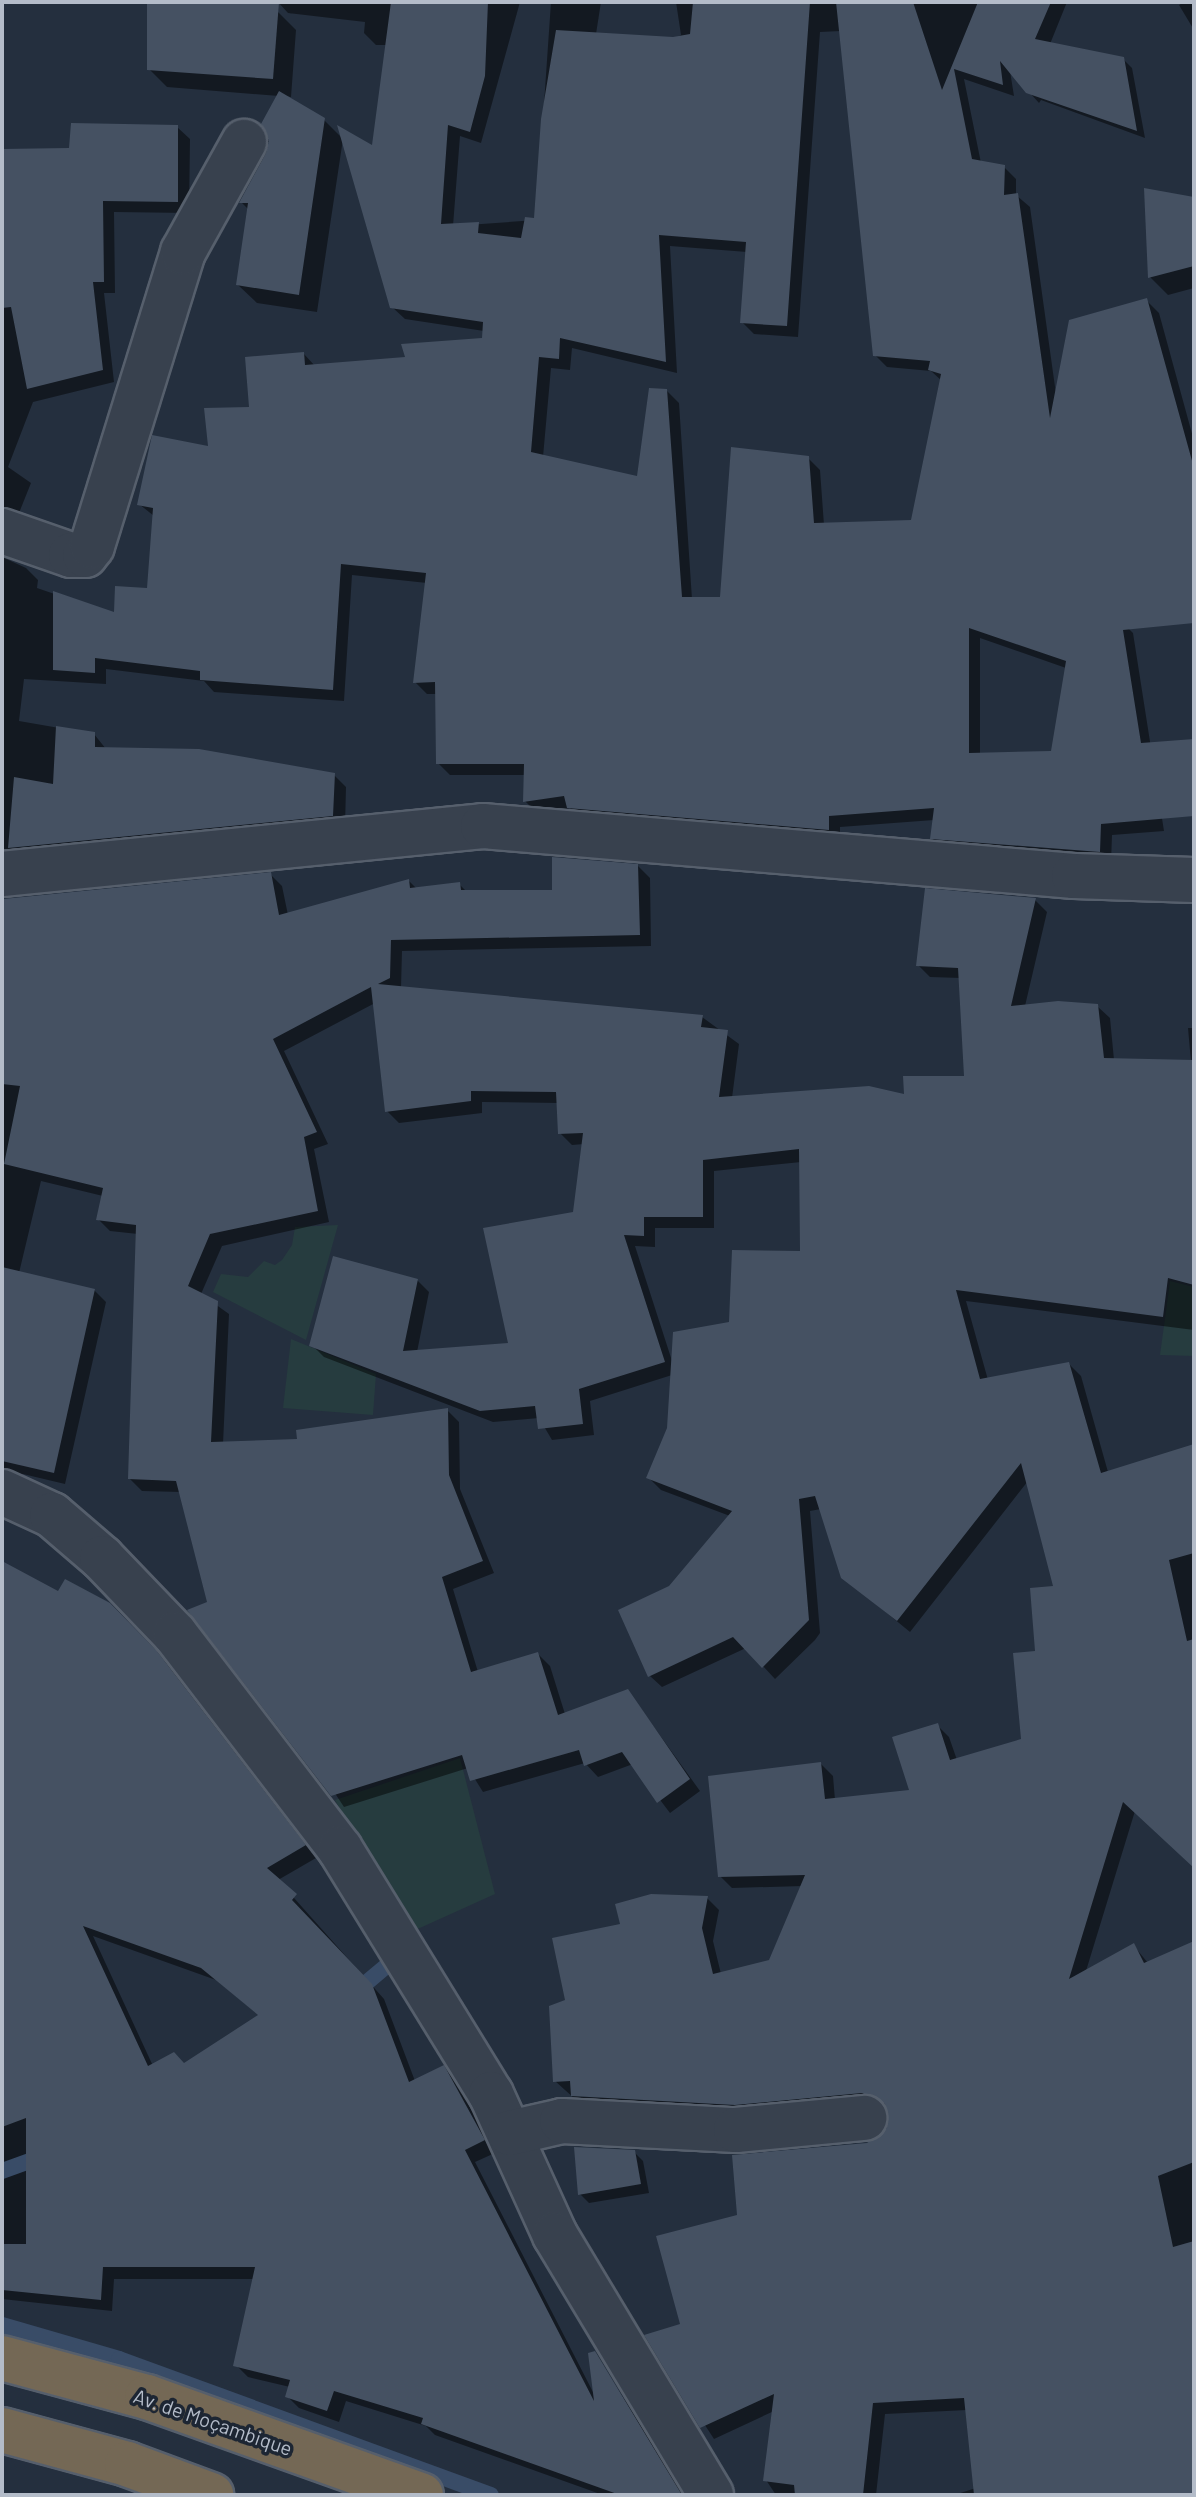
<!DOCTYPE html>
<meta charset="utf-8">
<style>
body{margin:0}
#map{position:relative;width:1196px;height:2497px;overflow:hidden;background:#242f3e;font-family:Barlow,sans-serif}
div>[style]{position:absolute}
.green>*{inset:0;background:#263c3f}
.shadow>*{inset:0;background:#0007}
.stream>*{height:16px;margin:-8px;padding:0 8px;transform-origin:8px;border-radius:8px;background:#394c67}
.building>*{inset:0;background:#455162}
.roads{filter:drop-shadow(2px 0 #565f6c) drop-shadow(-2px 0 #565f6c) drop-shadow(0 2px #565f6c) drop-shadow(0 -2px #565f6c)}
.minor>*{height:44px;margin:-22px;padding:0 22px;transform-origin:22px;border-radius:22px;background:#38414e}
.highway>*{height:44px;margin:-22px;padding:0 22px;transform-origin:22px;border-radius:22px;background:#746855}
span{translate:-50% -50%;white-space:nowrap;text-align:center;line-height:1.15;-webkit-text-stroke:7px #1d2633;paint-order:stroke}
.street-label{font-size:20px;color:#b4bcc9}
.frame{position:absolute;inset:0;border:4px solid #b4bcc9;pointer-events:none}
</style>
<div id="map">
<div class="green">
<i style="clip-path:polygon(338px 1225px,306px 1340px,213px 1292px,221px 1274px,248px 1277px,264px 1261px,275px 1265px,282px 1260px,292px 1245px,295px 1227px)"></i>
<i style="clip-path:polygon(1170px 1281px,1194px 1287px,1194px 1356px,1160px 1355px)"></i>
<i style="clip-path:polygon(291px 1339px,376px 1374px,373px 1415px,283px 1408px)"></i>
<i style="clip-path:polygon(460px 1758px,495px 1894px,411px 1932px,335px 1800px)"></i>
</div>
<div class="shadow">
<i style="clip-path:polygon(evenodd,278px 2px,520px 2px,481px 143px,460px 136px,453px 226px,536px 220px,551px 2px,601px 2px,596px 34px,673px 39px,681px 35px,676px 2px,1067px 2px,1050px 44px,1123px 59px,1132px 68px,1145px 138px,1041px 100px,1039px 103px,1010px 71px,1014px 96px,964px 79px,981px 163px,1004px 167px,1016px 179px,1016px 195px,1030px 207px,1056px 394px,1147px 301px,1159px 313px,1194px 441px,1194px 574px,1121px 621px,1133px 633px,1164px 831px,1112px 835px,1111px 863px,944px 850px,932px 838px,934px 820px,840px 827px,840px 841px,581px 819px,570px 808px,537px 813px,525px 801px,526px 775px,450px 775px,438px 763px,437px 694px,427px 694px,415px 682px,427px 583px,352px 575px,344px 701px,214px 692px,204px 681px,106px 669px,106px 684px,24px 679px,19px 721px,94px 734px,106px 749px,334px 775px,346px 787px,345px 827px,2px 867px,2px 557px,26px 568px,38px 580px,37px 588px,116px 615px,149px 590px,154px 516px,139px 504px,210px 448px,304px 354px,315px 366px,407px 359px,484px 340px,484px 331px,405px 319px,392px 307px,374px 149px,387px 45px,376px 45px,364px 33px,365px 22px,288px 13px,278px 2px,841px 31px,875px 355px,887px 367px,931px 371px,942px 381px,913px 522px,824px 525px,820px 470px,808px 458px,722px 599px,692px 599px,679px 403px,667px 391px,638px 478px,543px 457px,551px 368px,570px 370px,572px 348px,677px 373px,670px 246px,747px 252px,742px 322px,754px 334px,798px 337px,820px 32px,841px 31px,278px 2px,980px 638px,1066px 668px,1052px 753px,980px 754px,980px 638px)"></i>
<i style="clip-path:polygon(1184px 2px,1194px 2px,1194px 30px,1179px 5px)"></i>
<i style="clip-path:polygon(277px 11px,296px 30px,291px 97px,284px 96px,324px 120px,343px 139px,317px 312px,257px 303px,238px 285px,249px 210px,241px 202px,271px 142px,279px 96px,167px 87px,149px 69px)"></i>
<i style="clip-path:polygon(177px 127px,190px 139px,189px 213px,114px 212px,115px 293px,104px 293px,114px 382px,33px 402px,8px 467px,31px 483px,17px 518px,2px 522px,2px 161px)"></i>
<i style="clip-path:polygon(1194px 199px,1194px 288px,1168px 295px,1150px 277px)"></i>
<i style="clip-path:polygon(evenodd,638px 866px,650px 878px,651px 946px,402px 951px,401px 988px,702px 1017px,739px 1044px,732px 1098px,906px 1097px,966px 1078px,961px 978px,930px 977px,918px 965px,1035px 900px,1047px 912px,1025px 1006px,1097px 1006px,1110px 1018px,1114px 1060px,1191px 1062px,1188px 1028px,1194px 1028px,1194px 1330px,966px 1301px,988px 1380px,1069px 1364px,1081px 1376px,1108px 1472px,1194px 1446px,1194px 1866px,1135px 1811px,1086px 1971px,1134px 1946px,1148px 1963px,1194px 1943px,1194px 2495px,954px 2495px,976px 2488px,967px 2410px,885px 2414px,876px 2495px,776px 2495px,766px 2480px,774px 2411px,714px 2439px,647px 2336px,682px 2325px,739px 2217px,868px 2145px,889px 2129px,887px 2110px,875px 2104px,749px 2116px,585px 2108px,555px 2081px,567px 2001px,622px 1926px,707px 1898px,719px 1910px,713px 1941px,721px 1974px,771px 1962px,803px 1886px,732px 1888px,720px 1876px,821px 1764px,833px 1776px,835px 1800px,912px 1792px,937px 1725px,949px 1737px,957px 1760px,1023px 1741px,1037px 1653px,1055px 1588px,1028px 1481px,910px 1632px,843px 1577px,821px 1509px,810px 1511px,820px 1633px,815px 1640px,775px 1679px,746px 1648px,662px 1687px,650px 1676px,670px 1588px,730px 1516px,661px 1490px,649px 1478px,669px 1428px,672px 1375px,590px 1401px,594px 1435px,552px 1440px,539px 1418px,493px 1422px,324px 1357px,312px 1345px,417px 1280px,429px 1292px,417px 1352px,510px 1344px,575px 1214px,584px 1144px,572px 1145px,560px 1133px,559px 1103px,482px 1102px,482px 1113px,399px 1123px,387px 1111px,375px 1003px,284px 1051px,328px 1144px,314px 1149px,329px 1222px,222px 1246px,201px 1294px,229px 1314px,223px 1444px,300px 1441px,447px 1410px,459px 1422px,460px 1489px,494px 1573px,453px 1589px,478px 1672px,538px 1654px,550px 1666px,565px 1714px,628px 1691px,700px 1791px,670px 1813px,633px 1764px,598px 1777px,585px 1763px,483px 1792px,468px 1768px,344px 1807px,210px 1603px,181px 1492px,142px 1491px,130px 1479px,138px 1234px,110px 1231px,98px 1219px,103px 1196px,41px 1181px,19px 1273px,94px 1290px,106px 1302px,65px 1484px,23px 1474px,2px 1482px,2px 900px,270px 874px,282px 886px,288px 915px,409px 881px,417px 889px,459px 884px,467px 892px,554px 892px,638px 866px,801px 1162px,802px 1253px,731px 1324px,673px 1364px,635px 1246px,655px 1247px,655px 1228px,714px 1228px,714px 1171px,801px 1162px)"></i>
<i style="clip-path:polygon(evenodd,2px 1564px,59px 1594px,109px 1604px,168px 1665px,316px 1858px,278px 1880px,384px 1999px,415px 2081px,443px 2067px,455px 2079px,495px 2153px,475px 2162px,594px 2394px,595px 2353px,685px 2495px,603px 2495px,435px 2435px,426px 2426px,346px 2401px,339px 2422px,299px 2408px,287px 2396px,290px 2387px,248px 2377px,236px 2365px,255px 2279px,114px 2279px,112px 2311px,2px 2299px,2px 1564px,93px 1936px,216px 1980px,260px 2016px,185px 2065px,153px 2066px,93px 1936px)"></i>
<i style="clip-path:polygon(634px 2152px,643px 2161px,649px 2193px,589px 2203px,580px 2194px)"></i>
</div>
<div class="stream">
<i style="left:353px;top:1994px;width:48px;rotate:-40deg"></i>
<i style="left:2px;top:2171px;width:47px;rotate:-20deg"></i>
<i style="left:2px;top:2325px;width:122px;rotate:16.2deg"></i>
<i style="left:119px;top:2359px;width:396px;rotate:20.1deg"></i>
</div>
<div class="building">
<i style="clip-path:polygon(147px 2px,279px 2px,273px 79px,147px 70px)"></i>
<i style="clip-path:polygon(evenodd,391px 2px,488px 2px,485px 76px,470px 132px,448px 125px,441px 224px,479px 222px,478px 233px,521px 238px,525px 217px,534px 218px,541px 119px,556px 30px,673px 37px,690px 34px,693px 2px,810px 2px,787px 326px,740px 323px,746px 242px,659px 235px,666px 362px,560px 338px,559px 359px,539px 357px,531px 452px,637px 476px,649px 388px,667px 389px,682px 597px,720px 597px,731px 447px,809px 456px,814px 523px,911px 520px,941px 374px,928px 370px,930px 361px,873px 356px,836px 2px,913px 2px,942px 90px,978px 2px,1051px 2px,1035px 39px,1124px 57px,1137px 131px,1026px 93px,1000px 61px,1003px 85px,954px 69px,972px 159px,1005px 165px,1004px 195px,1018px 193px,1050px 418px,1069px 320px,1147px 298px,1194px 468px,1194px 623px,1123px 630px,1141px 743px,1194px 739px,1194px 816px,1101px 824px,1100px 852px,930px 839px,934px 808px,829px 816px,829px 830px,567px 808px,564px 796px,523px 802px,524px 764px,436px 764px,435px 682px,413px 683px,426px 573px,341px 564px,333px 690px,200px 680px,200px 671px,95px 658px,95px 673px,53px 670px,53px 591px,114px 612px,115px 586px,147px 588px,153px 508px,137px 505px,152px 435px,208px 446px,204px 408px,249px 407px,245px 357px,304px 352px,305px 365px,405px 357px,401px 344px,482px 338px,483px 322px,390px 308px,337px 125px,372px 145px,391px 2px,969px 628px,1066px 661px,1051px 751px,969px 753px,969px 628px)"></i>
<i style="clip-path:polygon(279px 91px,325px 118px,299px 295px,236px 285px,248px 203px,239px 203px,266px 153px,269px 141px,261px 124px)"></i>
<i style="clip-path:polygon(71px 123px,178px 125px,178px 202px,103px 201px,104px 282px,93px 282px,103px 370px,27px 389px,11px 307px,2px 308px,2px 149px,69px 148px)"></i>
<i style="clip-path:polygon(1144px 188px,1194px 197px,1194px 266px,1148px 278px)"></i>
<i style="clip-path:polygon(56px 726px,95px 732px,95px 747px,199px 749px,335px 773px,333px 816px,8px 848px,14px 777px,53px 784px)"></i>
<i style="clip-path:polygon(552px 857px,638px 864px,640px 935px,391px 940px,390px 978px,378px 984px,703px 1015px,701px 1027px,728px 1030px,719px 1097px,869px 1086px,904px 1094px,903px 1076px,964px 1076px,958px 968px,916px 966px,925px 888px,1036px 898px,1011px 1006px,1058px 1001px,1098px 1004px,1104px 1058px,1194px 1060px,1194px 1285px,1168px 1278px,1163px 1317px,956px 1290px,980px 1379px,1069px 1362px,1101px 1473px,1194px 1444px,1194px 1553px,1169px 1560px,1187px 1641px,1194px 1639px,1194px 1868px,1123px 1802px,1069px 1979px,1134px 1943px,1144px 1963px,1194px 1941px,1194px 2162px,1158px 2176px,1173px 2247px,1194px 2241px,1194px 2495px,974px 2495px,964px 2398px,873px 2403px,863px 2495px,795px 2495px,794px 2485px,763px 2481px,774px 2394px,700px 2428px,644px 2335px,680px 2324px,656px 2236px,737px 2215px,732px 2155px,867px 2143px,887px 2128px,885px 2104px,862px 2093px,735px 2105px,571px 2096px,570px 2081px,553px 2082px,549px 2006px,565px 2000px,552px 1938px,620px 1924px,615px 1904px,651px 1894px,708px 1896px,702px 1928px,713px 1974px,769px 1960px,805px 1875px,718px 1877px,708px 1776px,821px 1762px,825px 1799px,909px 1790px,892px 1737px,938px 1723px,950px 1760px,1021px 1739px,1013px 1653px,1035px 1651px,1030px 1588px,1053px 1586px,1021px 1463px,897px 1621px,841px 1578px,815px 1496px,799px 1499px,809px 1620px,762px 1668px,733px 1637px,648px 1677px,618px 1610px,669px 1586px,732px 1511px,646px 1478px,667px 1428px,673px 1332px,729px 1322px,732px 1250px,800px 1251px,799px 1149px,703px 1160px,703px 1217px,644px 1217px,644px 1236px,624px 1235px,665px 1362px,579px 1389px,583px 1424px,538px 1429px,535px 1406px,480px 1411px,309px 1346px,333px 1256px,418px 1279px,403px 1351px,508px 1343px,483px 1228px,573px 1212px,583px 1133px,558px 1134px,556px 1092px,471px 1091px,471px 1101px,385px 1112px,371px 987px,273px 1039px,317px 1132px,304px 1137px,318px 1211px,210px 1234px,188px 1286px,218px 1301px,211px 1442px,297px 1439px,296px 1430px,448px 1408px,449px 1475px,483px 1561px,442px 1577px,471px 1672px,538px 1652px,558px 1715px,628px 1689px,690px 1779px,657px 1803px,622px 1752px,584px 1766px,579px 1750px,470px 1781px,462px 1755px,331px 1796px,187px 1610px,207px 1602px,176px 1481px,128px 1479px,136px 1225px,96px 1220px,103px 1188px,4px 1164px,20px 1086px,2px 1084px,3px 899px,271px 872px,279px 915px,409px 879px,410px 888px,460px 882px,461px 890px,552px 890px)"></i>
<i style="clip-path:polygon(2px 1267px,95px 1289px,54px 1473px,2px 1461px)"></i>
<i style="clip-path:polygon(evenodd,2px 1561px,58px 1591px,65px 1579px,110px 1603px,156px 1650px,306px 1845px,267px 1868px,297px 1894px,292px 1900px,372px 1984px,409px 2082px,444px 2065px,485px 2140px,465px 2150px,594px 2401px,588px 2353px,595px 2351px,682px 2495px,620px 2495px,421px 2424px,423px 2418px,334px 2391px,327px 2411px,285px 2397px,290px 2380px,233px 2366px,255px 2267px,103px 2267px,101px 2300px,2px 2290px,2px 2244px,26px 2244px,26px 2118px,2px 2127px,2px 1561px,83px 1926px,201px 1968px,258px 2015px,184px 2063px,174px 2052px,148px 2066px,83px 1926px)"></i>
<i style="clip-path:polygon(574px 2147px,635px 2150px,641px 2184px,578px 2195px)"></i>
</div>
<div class="roads">
<div class="minor">
<i style="left:2px;top:531px;width:73px;rotate:19.2deg"></i>
<i style="left:71px;top:555px;width:14px"></i>
<i style="left:85px;top:555px;width:11px;rotate:-52deg"></i>
<i style="left:92px;top:546px;width:308px;rotate:-72.8deg"></i>
<i style="left:183px;top:252px;width:126px;rotate:-61deg"></i>
<i style="left:2px;top:874px;width:483px;rotate:-5.7deg"></i>
<i style="left:483px;top:826px;width:593px;rotate:4.84deg"></i>
<i style="left:1074px;top:876px;width:120px;rotate:1.9deg"></i>
<i style="left:2px;top:1492px;width:55px;rotate:24.7deg"></i>
<i style="left:52px;top:1515px;width:66px;rotate:40.7deg"></i>
<i style="left:102px;top:1558px;width:105px;rotate:46.2deg"></i>
<i style="left:175px;top:1634px;width:271px;rotate:52.5deg"></i>
<i style="left:340px;top:1849px;width:288px;rotate:58.4deg"></i>
<i style="left:491px;top:2094px;width:155px;rotate:65.6deg"></i>
<i style="left:555px;top:2235px;width:303px;rotate:59deg"></i>
<i style="left:510px;top:2133px;width:53px;rotate:-13deg"></i>
<i style="left:562px;top:2121px;width:174px;rotate:3deg"></i>
<i style="left:736px;top:2130px;width:129px;rotate:-5.4deg"></i>
</div>
<div class="highway">
<i style="left:2px;top:2358px;width:150px;rotate:15.1deg"></i>
<i style="left:147px;top:2397px;width:291px;rotate:19.7deg"></i>
<i style="left:2px;top:2430px;width:130px;rotate:15.2deg"></i>
<i style="left:127px;top:2464px;width:90px;rotate:20.3deg"></i>
</div>
</div>
<div class="street-label">
<span style="left:213px;top:2422px;rotate:19deg">Av. de Moçambique</span>
</div>
<div class="frame"></div>
</div>
